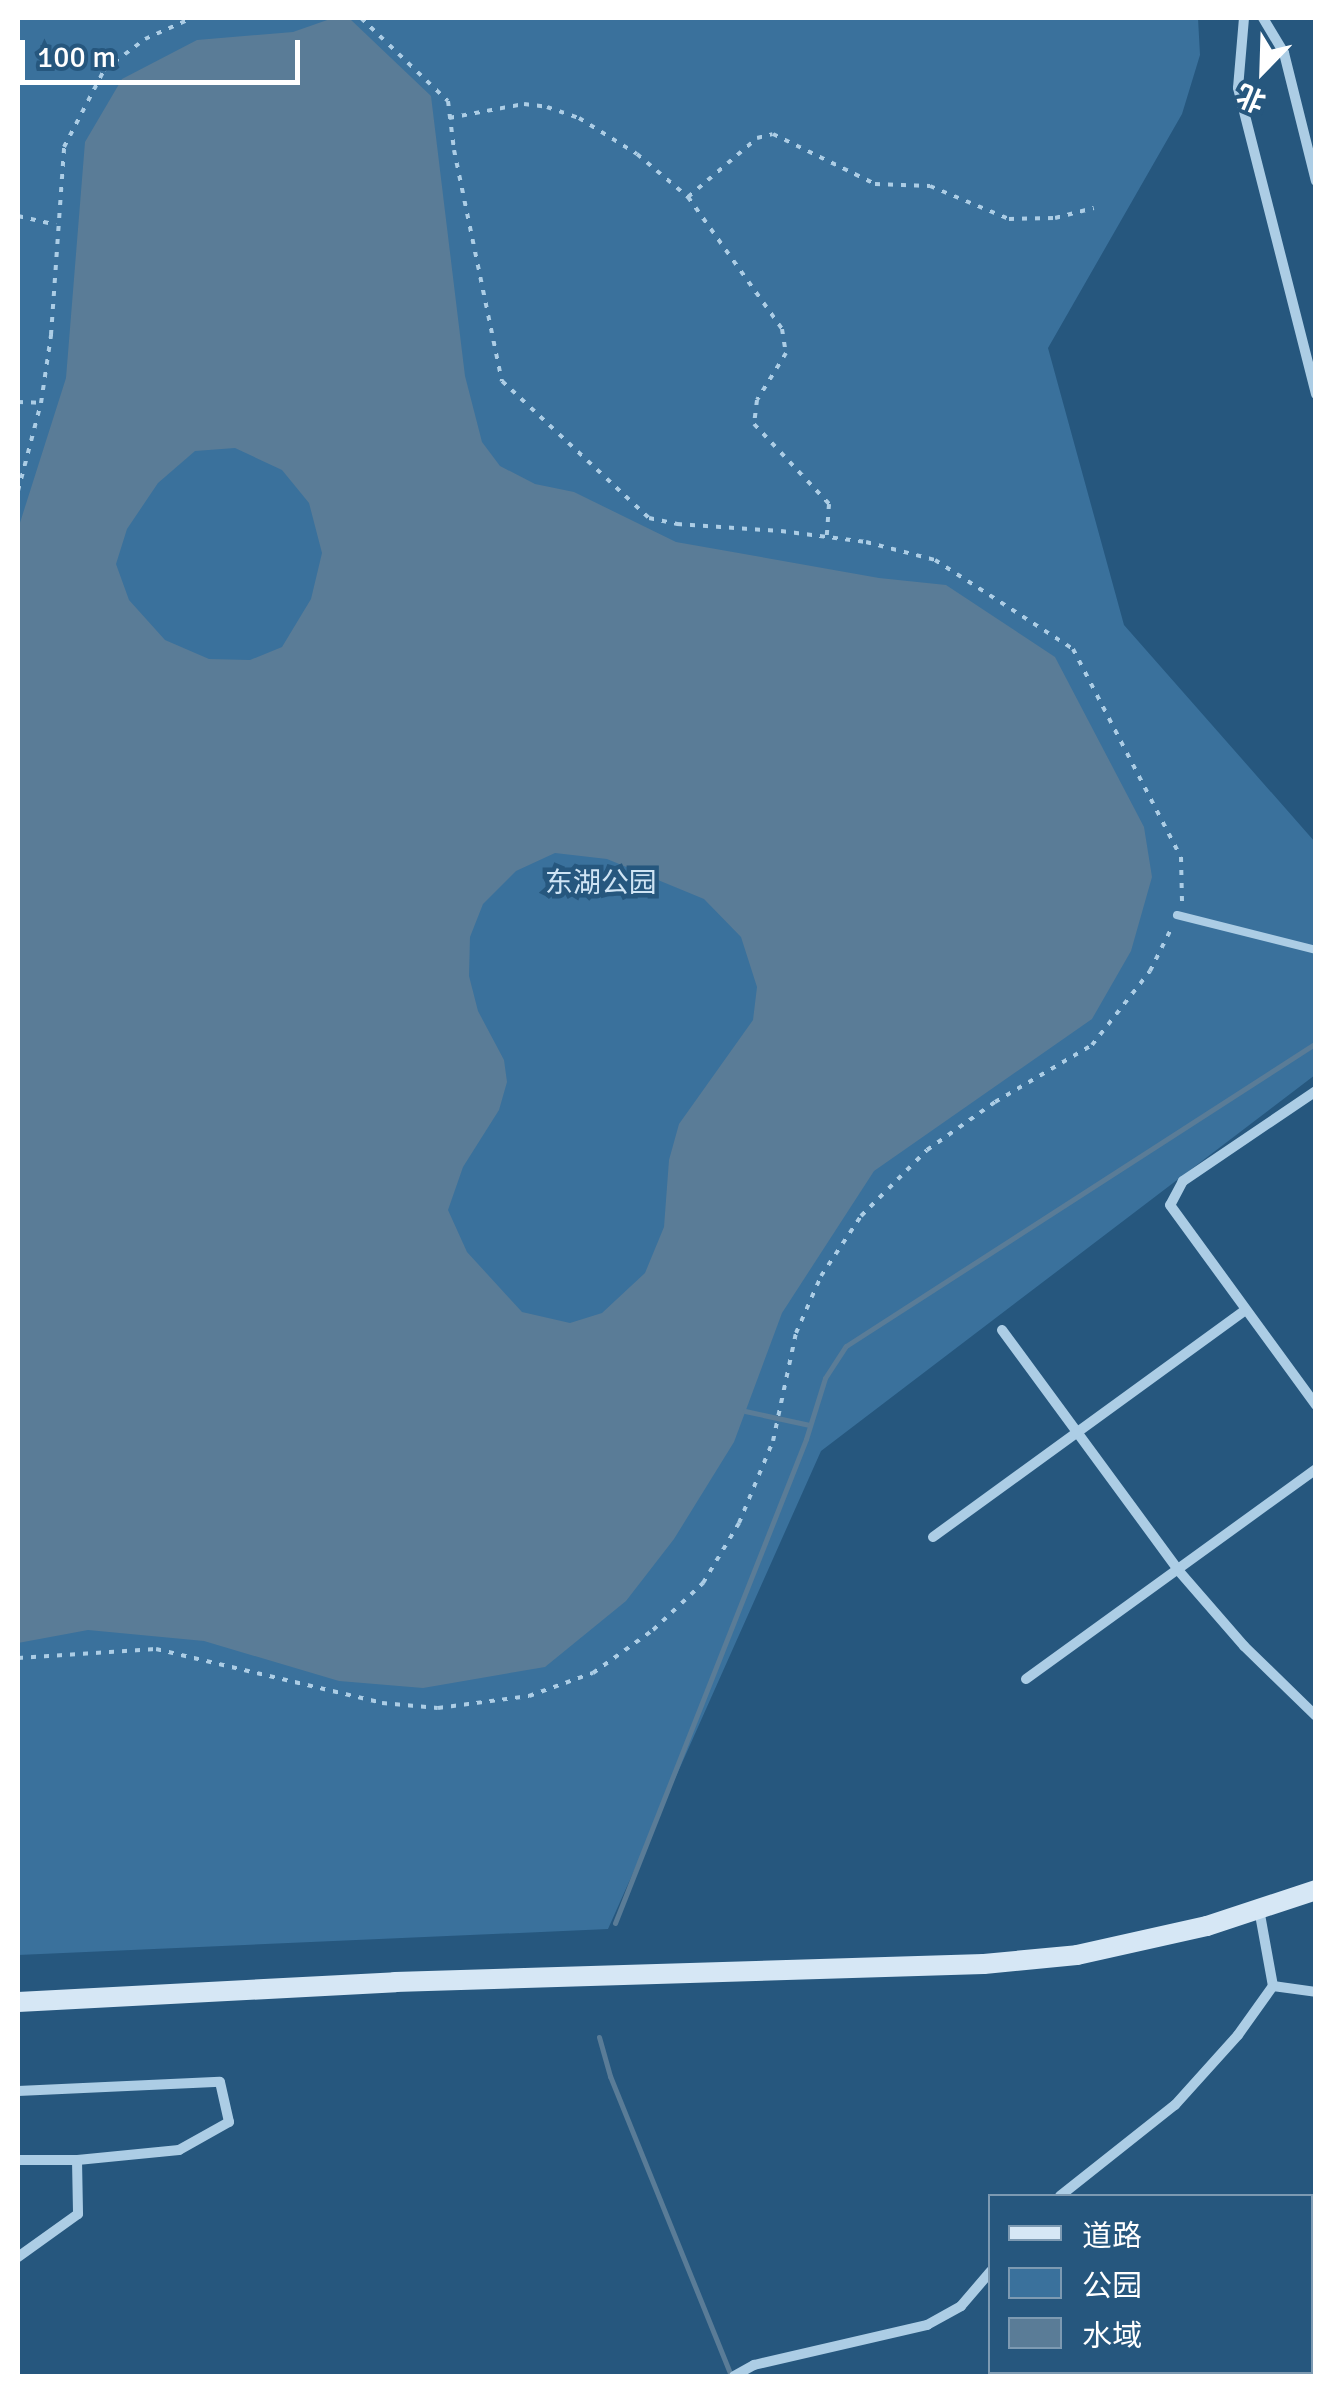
<!DOCTYPE html>
<meta charset="utf-8">
<style>
body{margin:0}
#map{position:relative;width:1333px;height:2394px;overflow:hidden;background:#26577e;font-family:Signika,"Noto Sans SC",sans-serif}
div>[style]{position:absolute}
.green>*{inset:0;background:#3a719c}
.water>*{inset:0;background:#5a7c97}
.stream>*{height:5px;margin:-2.5px;padding:0 2.5px;transform-origin:2.5px;border-radius:2.5px;background:#5a7c97}
.path>*{height:4px;margin-top:-2px;transform-origin:0;background:repeating-linear-gradient(90deg,#accde5 0 5px,transparent 0 13px)}
.lane>*{height:8px;margin:-4px;padding:0 4px;transform-origin:4px;border-radius:4px;background:#accde5}
.street>*{height:10px;margin:-5px;padding:0 5px;transform-origin:5px;border-radius:5px;background:#accde5}
.secondary>*{height:20px;margin:-10px;padding:0 10px;transform-origin:10px;border-radius:10px;background:#d6e7f5}
span{translate:-50% -50%;white-space:nowrap;text-align:center;line-height:1.15;-webkit-text-stroke:9px #26577e;paint-order:stroke}
.park-label{font-size:28px;color:#cfe4f4}
.frame{position:absolute;inset:0;border:20px solid #fff;pointer-events:none}
.legend{position:absolute;left:988px;top:2194px;width:325px;height:180px;box-sizing:border-box;background:#26577e;border:2px solid #7d9ab2;margin:0;padding:12px 18px;list-style:none;font-size:30px;color:#fff}
.legend li{display:flex;align-items:center;gap:20px;height:50px}
.legend b{width:50px;border:2px solid #7d9ab2}
.north{position:absolute;left:1213px;top:20px;width:100px;height:100px;-webkit-text-stroke:8px #26577e;paint-order:stroke;rotate:203deg;font-size:28px;font-weight:700;line-height:40px;text-align:center;color:#fff}
.north::after{content:'';display:block;margin:auto;width:35px;height:45px;background:#fff;clip-path:polygon(50% 0,100% 100%,50% 72%,0 100%)}
.scale{position:absolute;left:20px;top:40px;width:280px;height:45px;box-sizing:border-box;border:5px solid #fff;border-top:0;padding-left:12px;font-size:30px;line-height:35px;white-space:nowrap;color:#fff;-webkit-text-stroke:8px #26577e;paint-order:stroke}
</style>
<div id="map">
<div class="green">
<i style="clip-path:polygon(18px 18px,1198px 18px,1200px 55px,1182px 114px,1048px 348px,1124px 625px,1315px 842px,1315px 1075px,821px 1451px,608px 1929px,18px 1955px)"></i>
</div>
<div class="water">
<i style="clip-path:polygon(evenodd,333px 18px,349px 18px,431px 96px,465px 376px,482px 442px,500px 466px,535px 484px,574px 492px,676px 542px,879px 578px,946px 585px,1055px 657px,1144px 827px,1152px 877px,1131px 951px,1092px 1019px,874px 1171px,782px 1313px,734px 1442px,674px 1539px,626px 1601px,545px 1667px,423px 1688px,339px 1681px,204px 1641px,88px 1630px,18px 1643px,18px 529px,66px 378px,85px 142px,122px 79px,197px 40px,293px 32px,333px 18px,235px 448px,282px 470px,309px 503px,322px 553px,311px 599px,282px 647px,250px 660px,209px 659px,165px 640px,129px 600px,116px 564px,127px 529px,158px 483px,195px 451px,235px 448px,333px 18px,555px 853px,607px 859px,704px 899px,741px 937px,757px 987px,753px 1020px,679px 1124px,669px 1160px,664px 1227px,645px 1273px,602px 1313px,570px 1323px,522px 1312px,467px 1252px,448px 1210px,463px 1167px,499px 1110px,507px 1082px,504px 1060px,478px 1011px,469px 976px,470px 937px,483px 904px,516px 871px,555px 853px)"></i>
</div>
<div class="stream">
<i style="left:745px;top:1411px;width:66px;rotate:12.2deg"></i>
<i style="left:615px;top:1923px;width:520px;rotate:-68.46deg"></i>
<i style="left:806px;top:1439px;width:64px;rotate:-72.7deg"></i>
<i style="left:825px;top:1378px;width:38px;rotate:-57deg"></i>
<i style="left:846px;top:1346px;width:559px;rotate:-32.81deg"></i>
<i style="left:599px;top:2037px;width:41px;rotate:74.2deg"></i>
<i style="left:610px;top:2076px;width:323px;rotate:68deg"></i>
</div>
<div class="path">
<i style="left:361px;top:18px;width:120px;rotate:43.7deg"></i>
<i style="left:448px;top:101px;width:49px;rotate:83deg"></i>
<i style="left:454px;top:150px;width:236px;rotate:78.3deg"></i>
<i style="left:502px;top:381px;width:201px;rotate:43deg"></i>
<i style="left:649px;top:518px;width:29px;rotate:12deg"></i>
<i style="left:677px;top:524px;width:104px;rotate:3.9deg"></i>
<i style="left:781px;top:531px;width:86px;rotate:7.4deg"></i>
<i style="left:866px;top:542px;width:71px;rotate:14.6deg"></i>
<i style="left:935px;top:560px;width:164px;rotate:32.8deg"></i>
<i style="left:1073px;top:649px;width:234px;rotate:62.6deg"></i>
<i style="left:1181px;top:857px;width:45px;rotate:88.7deg"></i>
<i style="left:449px;top:118px;width:76px;rotate:-10.6deg"></i>
<i style="left:524px;top:104px;width:23px;rotate:7deg"></i>
<i style="left:547px;top:107px;width:34px;rotate:19deg"></i>
<i style="left:579px;top:118px;width:68px;rotate:31.8deg"></i>
<i style="left:637px;top:154px;width:67px;rotate:40.1deg"></i>
<i style="left:688px;top:197px;width:162px;rotate:54.5deg"></i>
<i style="left:782px;top:329px;width:24px;rotate:81deg"></i>
<i style="left:786px;top:353px;width:55px;rotate:121.7deg"></i>
<i style="left:757px;top:400px;width:24px;rotate:97deg"></i>
<i style="left:754px;top:424px;width:110px;rotate:46.8deg"></i>
<i style="left:829px;top:504px;width:32px;rotate:94deg"></i>
<i style="left:688px;top:197px;width:91px;rotate:-40.5deg"></i>
<i style="left:757px;top:138px;width:16px;rotate:-14deg"></i>
<i style="left:773px;top:134px;width:114px;rotate:26.1deg"></i>
<i style="left:875px;top:184px;width:55px;rotate:2.1deg"></i>
<i style="left:930px;top:186px;width:86px;rotate:22.7deg"></i>
<i style="left:1009px;top:219px;width:46px;rotate:-1.2deg"></i>
<i style="left:1055px;top:218px;width:40px;rotate:-14.4deg"></i>
<i style="left:18px;top:216px;width:39px;rotate:13deg"></i>
<i style="left:18px;top:402px;width:23px;rotate:2deg"></i>
<i style="left:18px;top:491px;width:91px;rotate:-75.4deg"></i>
<i style="left:41px;top:403px;width:69px;rotate:-81.6deg"></i>
<i style="left:51px;top:335px;width:188px;rotate:-86deg"></i>
<i style="left:64px;top:147px;width:87px;rotate:-62.5deg"></i>
<i style="left:104px;top:70px;width:51px;rotate:-37.1deg"></i>
<i style="left:145px;top:39px;width:51px;rotate:-24.1deg"></i>
<i style="left:18px;top:1658px;width:138px;rotate:-3.7deg"></i>
<i style="left:156px;top:1649px;width:232px;rotate:13.4deg"></i>
<i style="left:382px;top:1703px;width:56px;rotate:5.1deg"></i>
<i style="left:438px;top:1708px;width:92px;rotate:-7.5deg"></i>
<i style="left:529px;top:1696px;width:68px;rotate:-19.8deg"></i>
<i style="left:593px;top:1673px;width:74px;rotate:-35.6deg"></i>
<i style="left:653px;top:1630px;width:69px;rotate:-43.2deg"></i>
<i style="left:703px;top:1583px;width:70px;rotate:-59deg"></i>
<i style="left:739px;top:1523px;width:89px;rotate:-67.5deg"></i>
<i style="left:773px;top:1441px;width:110px;rotate:-78deg"></i>
<i style="left:796px;top:1333px;width:62px;rotate:-66.3deg"></i>
<i style="left:821px;top:1276px;width:72px;rotate:-56.3deg"></i>
<i style="left:861px;top:1216px;width:93px;rotate:-45deg"></i>
<i style="left:927px;top:1150px;width:83px;rotate:-35.2deg"></i>
<i style="left:995px;top:1102px;width:113px;rotate:-30.4deg"></i>
<i style="left:1092px;top:1045px;width:94px;rotate:-51.9deg"></i>
<i style="left:1150px;top:971px;width:51px;rotate:-63.4deg"></i>
</div>
<div class="lane">
<i style="left:1177px;top:915px;width:143px;rotate:14.1deg"></i>
</div>
<div class="street">
<i style="left:1244px;top:18px;width:70px;rotate:94.9deg"></i>
<i style="left:1238px;top:88px;width:316px;rotate:75.7deg"></i>
<i style="left:1263px;top:18px;width:41px;rotate:59deg"></i>
<i style="left:1284px;top:53px;width:132px;rotate:76deg"></i>
<i style="left:1316px;top:1091px;width:161px;rotate:145.9deg"></i>
<i style="left:1183px;top:1181px;width:27px;rotate:118deg"></i>
<i style="left:1170px;top:1205px;width:248px;rotate:53.9deg"></i>
<i style="left:1002px;top:1330px;width:298px;rotate:53.7deg"></i>
<i style="left:1178px;top:1570px;width:101px;rotate:49deg"></i>
<i style="left:1244px;top:1646px;width:100px;rotate:44.2deg"></i>
<i style="left:933px;top:1537px;width:386px;rotate:-36deg"></i>
<i style="left:1026px;top:1679px;width:358px;rotate:-35.9deg"></i>
<i style="left:1259px;top:1909px;width:78px;rotate:79.7deg"></i>
<i style="left:1273px;top:1986px;width:43px;rotate:7.9deg"></i>
<i style="left:18px;top:2091px;width:202px;rotate:-2.6deg"></i>
<i style="left:220px;top:2082px;width:41px;rotate:77.3deg"></i>
<i style="left:229px;top:2122px;width:57px;rotate:150.8deg"></i>
<i style="left:179px;top:2150px;width:102px;rotate:174.4deg"></i>
<i style="left:77px;top:2160px;width:54px;rotate:88.9deg"></i>
<i style="left:78px;top:2214px;width:74px;rotate:144.4deg"></i>
<i style="left:18px;top:2160px;width:59px"></i>
<i style="left:1060px;top:2196px;width:147px;rotate:-38.4deg"></i>
<i style="left:1175px;top:2105px;width:94px;rotate:-48deg"></i>
<i style="left:1238px;top:2035px;width:60px;rotate:-54.5deg"></i>
<i style="left:734px;top:2376px;width:23px;rotate:-29deg"></i>
<i style="left:754px;top:2365px;width:178px;rotate:-13deg"></i>
<i style="left:927px;top:2325px;width:39px;rotate:-29deg"></i>
<i style="left:961px;top:2306px;width:46px;rotate:-49.4deg"></i>
</div>
<div class="secondary">
<i style="left:18px;top:2002px;width:378px;rotate:-3deg"></i>
<i style="left:395px;top:1982px;width:589px;rotate:-1.75deg"></i>
<i style="left:984px;top:1964px;width:93px;rotate:-5.5deg"></i>
<i style="left:1077px;top:1955px;width:133px;rotate:-12.6deg"></i>
<i style="left:1207px;top:1926px;width:115px;rotate:-18.3deg"></i>
</div>
<div class="park-label">
<span style="left:601px;top:883px">东湖公园</span>
</div>
<div class="frame"></div>
<ul class="legend">
<li><b style="height:12px;background:#d6e7f5"></b>道路</li>
<li><b style="height:28px;background:#3a719c"></b>公园</li>
<li><b style="height:28px;background:#5a7c97"></b>水域</li>
</ul>
<div class="north">北</div>
<div class="scale">100 m</div>
</div>
